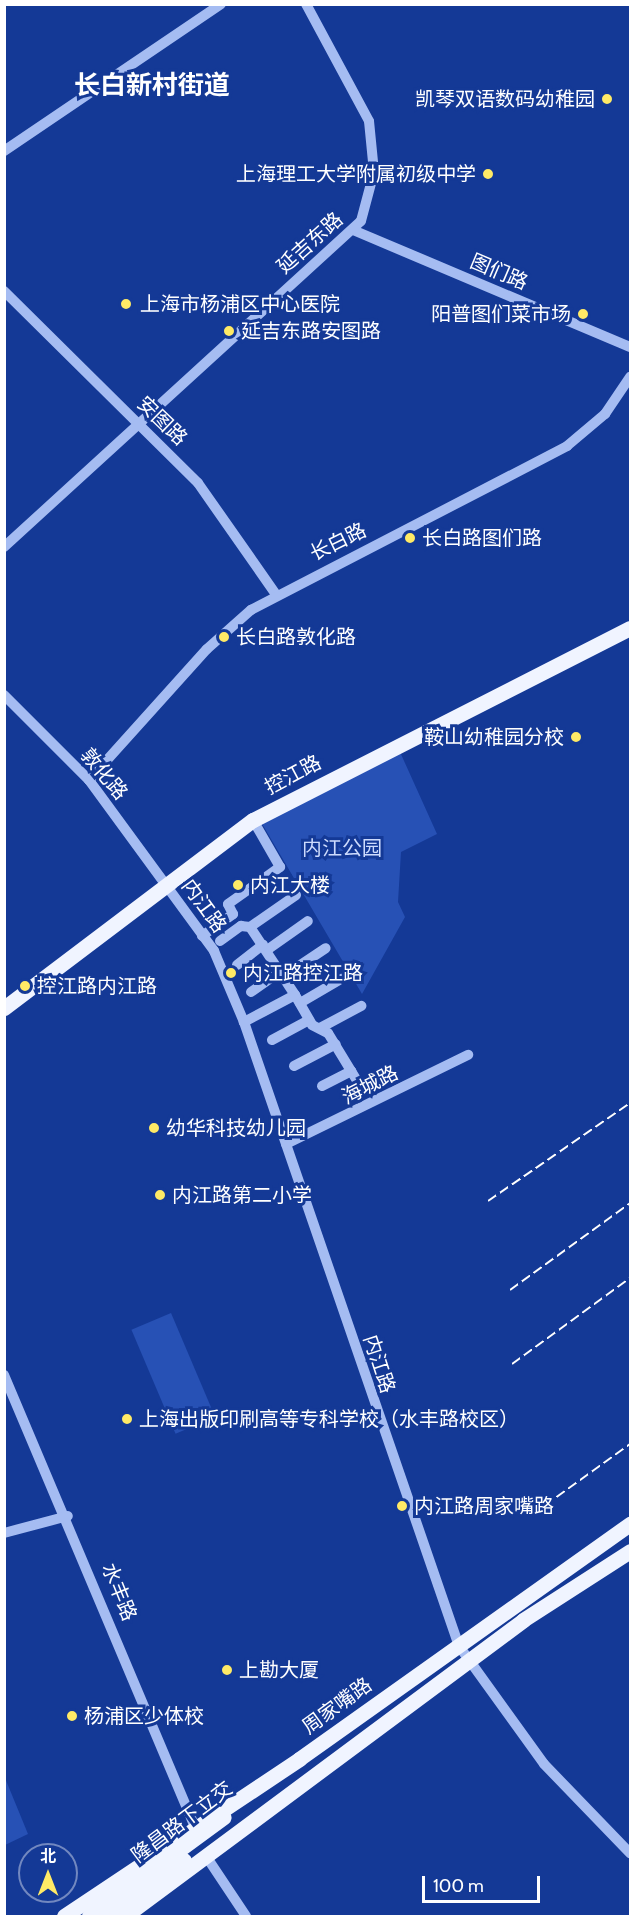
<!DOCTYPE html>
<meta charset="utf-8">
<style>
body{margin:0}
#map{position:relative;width:635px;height:1921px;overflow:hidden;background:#143996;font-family:Cabin,"Noto Sans SC",sans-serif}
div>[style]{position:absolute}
.green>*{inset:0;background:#2751b5;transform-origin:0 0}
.minor>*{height:10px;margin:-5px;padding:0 5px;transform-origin:5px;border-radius:5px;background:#a5bcf2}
.major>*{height:15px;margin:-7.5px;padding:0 7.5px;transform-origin:7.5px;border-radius:7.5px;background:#f0f4ff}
.rail>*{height:2px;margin-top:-1px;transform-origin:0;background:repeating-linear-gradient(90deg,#fff 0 10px,transparent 0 14.5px)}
.dots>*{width:16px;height:16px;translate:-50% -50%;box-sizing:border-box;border:3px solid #143996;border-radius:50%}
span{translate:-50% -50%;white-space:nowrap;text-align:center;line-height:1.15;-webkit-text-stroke:6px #143996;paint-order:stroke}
.poi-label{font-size:20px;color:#fff}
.right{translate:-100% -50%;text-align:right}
.left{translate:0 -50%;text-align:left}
.street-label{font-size:20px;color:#fff}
.park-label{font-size:20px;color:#cddbfd}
.district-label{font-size:26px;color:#fff;font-weight:700}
.frame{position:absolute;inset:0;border:6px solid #fff;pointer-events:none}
.north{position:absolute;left:18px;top:1843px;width:60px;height:60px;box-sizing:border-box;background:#143996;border:2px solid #7288c0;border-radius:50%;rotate:0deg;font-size:16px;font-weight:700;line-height:24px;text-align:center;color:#fff}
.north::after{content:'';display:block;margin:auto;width:21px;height:27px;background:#ffea66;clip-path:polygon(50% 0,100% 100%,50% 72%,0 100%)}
.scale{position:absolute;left:422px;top:1876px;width:118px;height:27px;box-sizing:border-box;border:3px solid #fff;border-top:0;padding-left:8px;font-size:18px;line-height:21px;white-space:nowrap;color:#fff;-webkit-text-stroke:4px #143996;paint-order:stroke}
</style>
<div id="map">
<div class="green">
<i style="clip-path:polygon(400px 752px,437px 834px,401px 852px,398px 902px,405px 917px,362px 994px,261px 822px)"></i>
<i style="left:171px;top:1313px;width:113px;height:43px;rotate:67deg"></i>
<i style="clip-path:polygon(5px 1778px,28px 1834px,5px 1845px,4px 1845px)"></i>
</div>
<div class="minor">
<i style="left:4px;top:151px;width:262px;rotate:-34.1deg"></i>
<i style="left:353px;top:230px;width:301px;rotate:22.9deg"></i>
<i style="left:4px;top:291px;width:273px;rotate:44.7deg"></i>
<i style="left:198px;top:483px;width:134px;rotate:55deg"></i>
<i style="left:4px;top:547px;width:483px;rotate:-42.4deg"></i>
<i style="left:361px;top:221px;width:51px;rotate:-75.1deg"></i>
<i style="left:374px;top:172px;width:51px;rotate:-95.6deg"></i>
<i style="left:369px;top:121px;width:133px;rotate:-118.3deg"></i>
<i style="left:4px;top:695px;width:120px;rotate:45deg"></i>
<i style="left:89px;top:780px;width:212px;rotate:53.8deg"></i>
<i style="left:214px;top:951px;width:77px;rotate:67.1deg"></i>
<i style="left:244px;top:1022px;width:660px;rotate:70.99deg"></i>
<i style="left:459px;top:1646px;width:145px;rotate:54.2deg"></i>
<i style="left:544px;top:1764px;width:124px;rotate:46deg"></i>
<i style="left:89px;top:780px;width:176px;rotate:-48deg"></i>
<i style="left:207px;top:649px;width:59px;rotate:-41.6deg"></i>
<i style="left:251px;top:610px;width:356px;rotate:-27.4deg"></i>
<i style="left:567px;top:446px;width:50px;rotate:-40.1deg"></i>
<i style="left:605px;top:414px;width:45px;rotate:-56deg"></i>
<i style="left:250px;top:927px;width:56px;rotate:-34.8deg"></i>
<i style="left:202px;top:936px;width:38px;rotate:-35deg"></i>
<i style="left:233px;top:914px;width:11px;rotate:-117deg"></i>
<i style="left:228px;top:904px;width:64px;rotate:-35.4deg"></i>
<i style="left:280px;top:867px;width:54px;rotate:-119.9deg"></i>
<i style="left:220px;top:941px;width:26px;rotate:-36deg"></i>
<i style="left:241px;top:926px;width:9px;rotate:6deg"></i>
<i style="left:250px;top:927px;width:82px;rotate:56.5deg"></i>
<i style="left:295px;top:995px;width:58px;rotate:152.1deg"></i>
<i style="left:267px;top:950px;width:50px;rotate:-35.3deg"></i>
<i style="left:237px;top:965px;width:33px;rotate:-38deg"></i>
<i style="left:284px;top:976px;width:50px;rotate:-33.7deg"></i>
<i style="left:251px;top:992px;width:37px;rotate:-35deg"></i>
<i style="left:295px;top:995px;width:34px;rotate:60deg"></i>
<i style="left:312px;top:1025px;width:18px;rotate:27deg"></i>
<i style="left:328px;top:1033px;width:60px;rotate:58.7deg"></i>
<i style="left:300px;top:1003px;width:48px;rotate:-30.3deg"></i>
<i style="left:320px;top:1028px;width:47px;rotate:-28.2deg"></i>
<i style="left:272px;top:1040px;width:42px;rotate:-28.4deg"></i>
<i style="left:294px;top:1066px;width:47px;rotate:-27.6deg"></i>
<i style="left:322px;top:1086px;width:33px;rotate:-27deg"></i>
<i style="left:286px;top:1144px;width:203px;rotate:-26.1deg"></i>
<i style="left:4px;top:1375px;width:488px;rotate:67.1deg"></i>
<i style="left:4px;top:1533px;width:66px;rotate:-14.9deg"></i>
<i style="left:206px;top:1856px;width:72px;rotate:56.3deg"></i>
</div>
<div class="major">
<i style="left:4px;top:1008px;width:312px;rotate:-37.1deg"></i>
<i style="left:253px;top:820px;width:423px;rotate:-27deg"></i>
<i style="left:64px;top:1916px;width:283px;rotate:-33.7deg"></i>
<i style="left:299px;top:1759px;width:406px;rotate:-35.4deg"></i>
<i style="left:89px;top:1916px;width:167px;rotate:-36.3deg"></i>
<i style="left:107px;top:1916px;width:95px;rotate:-36deg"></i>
<i style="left:125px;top:1916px;width:496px;rotate:-36.6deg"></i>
<i style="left:523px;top:1620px;width:127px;rotate:-32.8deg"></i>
</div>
<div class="rail">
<i style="left:488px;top:1201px;width:173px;rotate:-34.6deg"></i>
<i style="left:510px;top:1290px;width:148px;rotate:-35.9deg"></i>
<i style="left:512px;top:1364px;width:146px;rotate:-36.1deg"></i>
<i style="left:533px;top:1514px;width:120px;rotate:-35.8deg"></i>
</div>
<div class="dots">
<i style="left:607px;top:99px;background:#ffea66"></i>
<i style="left:488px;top:174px;background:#ffea66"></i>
<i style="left:126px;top:304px;background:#ffea66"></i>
<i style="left:583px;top:314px;background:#ffea66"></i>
<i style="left:229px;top:331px;background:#ffea66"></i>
<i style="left:410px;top:538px;background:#ffea66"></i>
<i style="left:224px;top:637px;background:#ffea66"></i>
<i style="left:576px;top:737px;background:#ffea66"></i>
<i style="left:238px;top:885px;background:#ffea66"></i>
<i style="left:231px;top:973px;background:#ffea66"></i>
<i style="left:25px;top:986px;background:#ffea66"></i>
<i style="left:154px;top:1128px;background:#ffea66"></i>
<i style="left:160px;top:1195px;background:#ffea66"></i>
<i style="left:127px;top:1419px;background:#ffea66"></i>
<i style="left:402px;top:1506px;background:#ffea66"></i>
<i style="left:227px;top:1670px;background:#ffea66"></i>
<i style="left:72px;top:1716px;background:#ffea66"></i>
</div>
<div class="poi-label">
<span class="right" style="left:595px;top:99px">凯琴双语数码幼稚园</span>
<span class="right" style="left:476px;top:174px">上海理工大学附属初级中学</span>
<span class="left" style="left:140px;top:304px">上海市杨浦区中心医院</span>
<span class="right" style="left:571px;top:314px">阳普图们菜市场</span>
<span class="left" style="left:241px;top:331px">延吉东路安图路</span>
<span class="left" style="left:422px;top:538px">长白路图们路</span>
<span class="left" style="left:236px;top:637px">长白路敦化路</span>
<span class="right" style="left:564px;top:737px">鞍山幼稚园分校</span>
<span class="left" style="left:250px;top:885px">内江大楼</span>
<span class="left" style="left:243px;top:973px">内江路控江路</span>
<span class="left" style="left:37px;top:986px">控江路内江路</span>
<span class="left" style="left:166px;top:1128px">幼华科技幼儿园</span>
<span class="left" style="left:172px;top:1195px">内江路第二小学</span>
<span class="left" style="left:139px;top:1419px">上海出版印刷高等专科学校（水丰路校区）</span>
<span class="left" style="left:414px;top:1506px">内江路周家嘴路</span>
<span class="left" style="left:239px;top:1670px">上勘大厦</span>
<span class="left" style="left:84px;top:1716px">杨浦区少体校</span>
</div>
<div class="street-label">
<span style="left:310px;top:243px;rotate:-42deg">延吉东路</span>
<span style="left:499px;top:272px;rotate:23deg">图们路</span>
<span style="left:162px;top:421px;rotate:44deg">安图路</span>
<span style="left:338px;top:542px;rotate:-26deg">长白路</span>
<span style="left:104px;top:774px;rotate:50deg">敦化路</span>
<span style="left:293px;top:775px;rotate:-28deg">控江路</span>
<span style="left:204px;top:906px;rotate:54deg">内江路</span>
<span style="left:370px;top:1085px;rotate:-27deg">海城路</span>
<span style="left:379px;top:1364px;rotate:72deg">内江路</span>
<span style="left:119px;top:1592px;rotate:68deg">水丰路</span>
<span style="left:337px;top:1706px;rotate:-36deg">周家嘴路</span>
<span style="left:182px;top:1822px;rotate:-37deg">隆昌路下立交</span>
</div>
<div class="park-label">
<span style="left:342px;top:848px">内江公园</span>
</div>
<div class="district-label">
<span style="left:152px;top:86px">长白新村街道</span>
</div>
<div class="frame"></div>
<div class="north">北</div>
<div class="scale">100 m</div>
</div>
